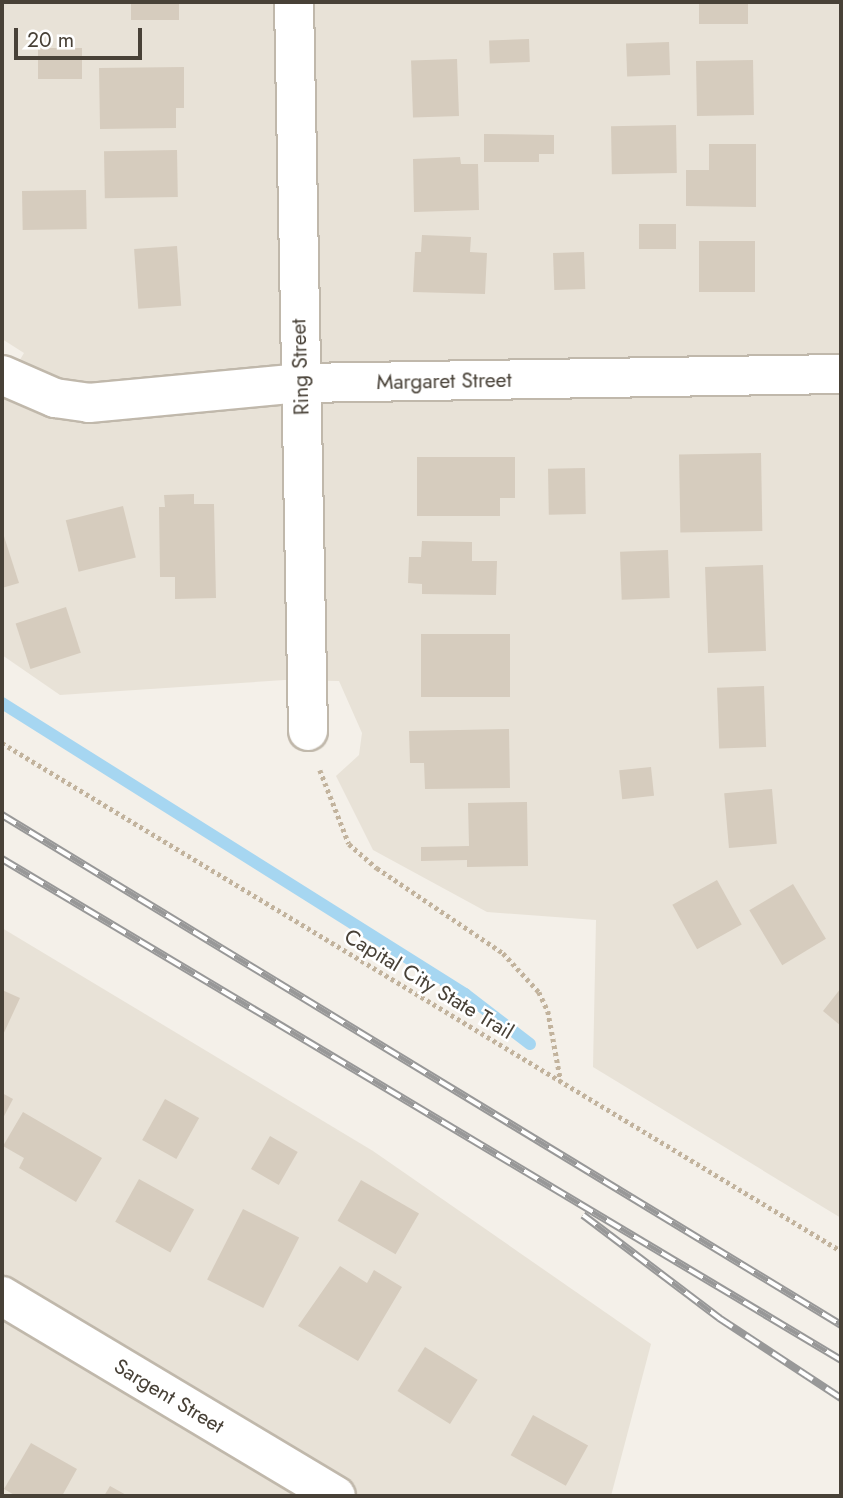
<!DOCTYPE html>
<style>
body{margin:0}
#map{position:relative;width:843px;height:1498px;overflow:hidden;background:#f4f0e9;font-family:Jost,sans-serif}
div>[style]{position:absolute}
.residential>*{inset:0;background:#e8e2d7}
.stream>*{height:12px;margin:-6px;padding:0 6px;transform-origin:6px;border-radius:6px;background:#a6d6f1}
.building>*{inset:0;background:#d6ccbe;transform-origin:0 0}
.path>*{height:4.5px;margin-top:-2.25px;transform-origin:0;background:repeating-linear-gradient(90deg,#c2b39d 0 3.5px,transparent 0 7px)}
.roads{filter:drop-shadow(2px 0 #c0b8ab) drop-shadow(-2px 0 #c0b8ab) drop-shadow(0 2px #c0b8ab) drop-shadow(0 -2px #c0b8ab)}
.street>*{height:38px;margin:-19px;padding:0 19px;transform-origin:19px;border-radius:19px;background:#fff}
.rail>*{height:8px;margin-top:-4px;transform-origin:0;background:repeating-linear-gradient(90deg,#fff 0 16px,#989898 0 32px);box-sizing:border-box;border-block:2px solid #989898}
span{translate:-50% -50%;white-space:nowrap;text-align:center;line-height:1.15;-webkit-text-stroke:5px #fff;paint-order:stroke}
.street-label{font-size:21px;color:#484137}
.frame{position:absolute;inset:0;border:4px solid #484137;pointer-events:none}
.scale{position:absolute;left:14px;top:28px;width:128px;height:32px;box-sizing:border-box;border:4px solid #484137;border-top:0;padding-left:9px;font-size:21px;line-height:24px;white-space:nowrap;color:#484137;-webkit-text-stroke:5px #fff;paint-order:stroke}
</style>
<div id="map">
<div class="residential">
<i style="clip-path:polygon(2px 2px,841px 2px,841px 1218px,593px 1067px,596px 920px,487px 912px,373px 850px,336px 776px,359px 755px,362px 733px,339px 681px,284px 680px,60px 695px,2px 655px,2px 390px,24px 353px,2px 339px)"></i>
<i style="clip-path:polygon(2px 928px,373px 1151px,651px 1344px,611px 1496px,2px 1496px)"></i>
</div>
<div class="stream">
<i style="left:2px;top:703px;width:547px;rotate:32.15deg"></i>
<i style="left:465px;top:994px;width:82px;rotate:37.6deg"></i>
</div>
<div class="building">
<i style="left:131px;top:2px;width:48px;height:18px"></i>
<i style="left:699px;top:2px;width:49px;height:22px"></i>
<i style="left:529px;top:39px;width:23px;height:40px;rotate:88deg"></i>
<i style="left:669px;top:42px;width:33px;height:43px;rotate:88deg"></i>
<i style="left:38px;top:48px;width:44px;height:31px"></i>
<i style="left:457px;top:59px;width:57px;height:46px;rotate:88deg"></i>
<i style="left:753px;top:60px;width:55px;height:57px;rotate:89deg"></i>
<i style="clip-path:polygon(184px 67px,184px 108px,176px 108px,176px 128px,100px 129px,99px 68px)"></i>
<i style="left:676px;top:125px;width:48px;height:65px;rotate:89deg"></i>
<i style="clip-path:polygon(484px 134px,554px 135px,554px 154px,539px 154px,539px 162px,484px 162px)"></i>
<i style="clip-path:polygon(709px 144px,756px 144px,756px 207px,686px 206px,686px 170px,709px 170px)"></i>
<i style="left:177px;top:150px;width:47px;height:73px;rotate:89deg"></i>
<i style="clip-path:polygon(460px 157px,461px 164px,478px 164px,479px 210px,414px 212px,413px 159px)"></i>
<i style="left:86px;top:190px;width:39px;height:64px;rotate:89deg"></i>
<i style="left:639px;top:224px;width:37px;height:25px"></i>
<i style="clip-path:polygon(422px 235px,471px 237px,470px 252px,487px 253px,485px 294px,413px 292px,415px 252px,421px 252px)"></i>
<i style="left:699px;top:241px;width:56px;height:51px"></i>
<i style="left:177px;top:246px;width:60px;height:43px;rotate:86deg"></i>
<i style="left:584px;top:252px;width:37px;height:31px;rotate:88deg"></i>
<i style="left:761px;top:453px;width:78px;height:82px;rotate:89deg"></i>
<i style="clip-path:polygon(417px 457px,515px 457px,515px 498px,500px 498px,500px 516px,417px 516px)"></i>
<i style="left:585px;top:468px;width:46px;height:37px;rotate:89deg"></i>
<i style="clip-path:polygon(194px 494px,194px 504px,214px 504px,216px 598px,175px 599px,175px 577px,160px 577px,159px 507px,165px 507px,164px 495px)"></i>
<i style="left:123px;top:506px;width:53px;height:59px;rotate:76deg"></i>
<i style="clip-path:polygon(2px 530px,19px 583px,2px 588px)"></i>
<i style="clip-path:polygon(422px 541px,472px 542px,472px 561px,497px 561px,496px 595px,422px 594px,422px 584px,408px 583px,409px 557px,421px 557px)"></i>
<i style="left:668px;top:550px;width:48px;height:48px;rotate:88deg"></i>
<i style="left:763px;top:565px;width:86px;height:58px;rotate:88deg"></i>
<i style="left:66px;top:607px;width:48px;height:53px;rotate:72deg"></i>
<i style="left:510px;top:634px;width:63px;height:89px;rotate:90deg"></i>
<i style="left:764px;top:686px;width:61px;height:47px;rotate:88deg"></i>
<i style="clip-path:polygon(509px 729px,510px 788px,425px 789px,424px 763px,410px 763px,409px 731px)"></i>
<i style="left:651px;top:767px;width:29px;height:32px;rotate:84deg"></i>
<i style="left:772px;top:789px;width:55px;height:48px;rotate:85deg"></i>
<i style="clip-path:polygon(527px 802px,528px 866px,467px 867px,467px 860px,421px 861px,421px 847px,469px 846px,468px 803px)"></i>
<i style="left:717px;top:880px;width:51px;height:51px;rotate:61deg"></i>
<i style="left:793px;top:884px;width:64px;height:51px;rotate:59deg"></i>
<i style="clip-path:polygon(841px 988px,841px 1026px,823px 1011px)"></i>
<i style="clip-path:polygon(2px 990px,20px 998px,2px 1037px)"></i>
<i style="clip-path:polygon(2px 1093px,13px 1099px,2px 1120px)"></i>
<i style="left:165px;top:1099px;width:39px;height:47px;rotate:29deg"></i>
<i style="clip-path:polygon(23px 1112px,102px 1158px,76px 1202px,19px 1168px,24px 1158px,3px 1146px)"></i>
<i style="left:270px;top:1136px;width:32px;height:38px;rotate:30deg"></i>
<i style="left:139px;top:1179px;width:63px;height:49px;rotate:29deg"></i>
<i style="left:361px;top:1180px;width:67px;height:47px;rotate:30deg"></i>
<i style="left:243px;top:1209px;width:63px;height:79px;rotate:27deg"></i>
<i style="clip-path:polygon(340px 1266px,367px 1283px,374px 1270px,402px 1287px,358px 1361px,298px 1326px)"></i>
<i style="left:425px;top:1347px;width:62px;height:52px;rotate:32deg"></i>
<i style="left:533px;top:1415px;width:63px;height:46px;rotate:29deg"></i>
<i style="clip-path:polygon(31px 1443px,77px 1469px,62px 1496px,16px 1496px,4px 1489px)"></i>
<i style="clip-path:polygon(110px 1486px,128px 1496px,104px 1496px)"></i>
</div>
<div class="path">
<i style="left:2px;top:743px;width:981px;rotate:31.19deg"></i>
<i style="left:320px;top:770px;width:79px;rotate:68.6deg"></i>
<i style="left:349px;top:844px;width:37px;rotate:41deg"></i>
<i style="left:377px;top:868px;width:152px;rotate:34deg"></i>
<i style="left:503px;top:953px;width:53px;rotate:47.3deg"></i>
<i style="left:539px;top:992px;width:21px;rotate:65deg"></i>
<i style="left:548px;top:1011px;width:72px;rotate:79.6deg"></i>
</div>
<div class="roads">
<div class="street">
<i style="left:294px;top:2px;width:729px;rotate:88.9deg"></i>
<i style="left:2px;top:375px;width:58px;rotate:23.5deg"></i>
<i style="left:55px;top:398px;width:34px;rotate:8deg"></i>
<i style="left:89px;top:403px;width:214px;rotate:-5.4deg"></i>
<i style="left:302px;top:383px;width:539px;rotate:-0.96deg"></i>
<i style="left:2px;top:1296px;width:389px;rotate:30.9deg"></i>
</div>
</div>
<div class="rail">
<i style="left:2px;top:815px;width:982px;rotate:31.29deg"></i>
<i style="left:2px;top:859px;width:977px;rotate:30.84deg"></i>
<i style="left:583px;top:1215px;width:171px;rotate:37.1deg"></i>
<i style="left:719px;top:1318px;width:146px;rotate:33.3deg"></i>
</div>
<div class="street-label">
<span style="left:300px;top:367px;rotate:-92deg">Ring Street</span>
<span style="left:444px;top:381px;rotate:-1deg">Margaret Street</span>
<span style="left:429px;top:984px;rotate:31deg">Capital City State Trail</span>
<span style="left:169px;top:1396px;rotate:31deg">Sargent Street</span>
</div>
<div class="frame"></div>
<div class="scale">20 m</div>
</div>
